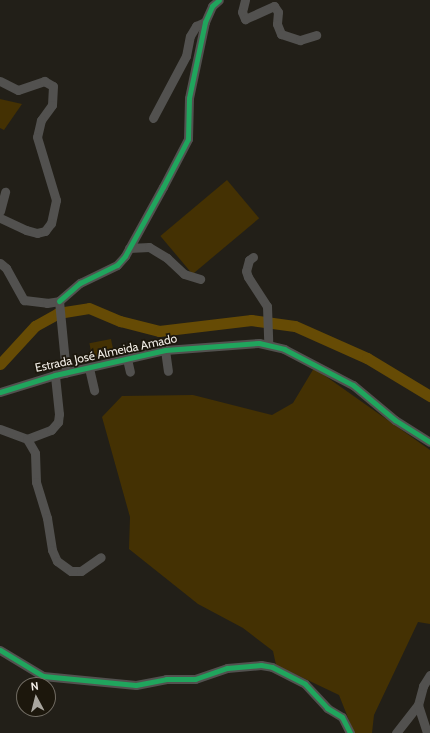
<!DOCTYPE html>
<meta charset="utf-8">
<style>
body{margin:0}
#map{position:relative;width:430px;height:733px;overflow:hidden;background:#221f18;font-family:Cabin,sans-serif}
div>[style]{position:absolute}
.green>*{inset:0;background:#443103;transform-origin:0 0}
.river>*{height:11px;margin:-5.5px;padding:0 5.5px;transform-origin:5.5px;border-radius:5.5px;background:#664b05}
.minor>*{height:9px;margin:-4.5px;padding:0 4.5px;transform-origin:4.5px;border-radius:4.5px;background:#52514f}
.cycleway>*{height:5px;margin:-2.5px;padding:0 2.5px;transform-origin:2.5px;border-radius:2.5px;background:#20a55d}
span{translate:-50% -50%;white-space:nowrap;text-align:center;line-height:1.15;-webkit-text-stroke:3.5px #1c170c;paint-order:stroke}
.street-label{font-size:12px;color:#f2eee7}
.north{position:absolute;left:16px;top:677px;width:40px;height:40px;box-sizing:border-box;background:#1c170c;border:1px solid #726d64;border-radius:50%;rotate:353deg;font-size:11px;font-weight:700;line-height:16px;text-align:center;color:#f2eee7}
.north::after{content:'';display:block;margin:auto;width:14px;height:18px;background:#a9a69f;clip-path:polygon(50% 0,100% 100%,50% 72%,0 100%)}
</style>
<div id="map">
<div class="green">
<i style="clip-path:polygon(0 99px,22px 104px,4px 130px,0 128px)"></i>
<i style="left:227px;top:180px;width:50px;height:87px;rotate:50deg"></i>
<i style="left:111px;top:339px;width:15px;height:22px;rotate:79deg"></i>
<i style="clip-path:polygon(314px 368px,430px 450px,430px 624px,418px 622px,374px 715px,372px 733px,354px 733px,339px 695px,276px 665px,273px 651px,243px 628px,198px 604px,129px 549px,130px 517px,102px 417px,122px 396px,193px 395px,272px 415px,293px 403px)"></i>
</div>
<div class="river">
<i style="left:0;top:364px;width:52px;rotate:-47.4deg"></i>
<i style="left:35px;top:326px;width:26px;rotate:-29deg"></i>
<i style="left:58px;top:313px;width:31px;rotate:-9deg"></i>
<i style="left:89px;top:308px;width:34px;rotate:23deg"></i>
<i style="left:120px;top:321px;width:40px;rotate:14.4deg"></i>
<i style="left:159px;top:331px;width:93px;rotate:-6.8deg"></i>
<i style="left:251px;top:320px;width:44px;rotate:7.8deg"></i>
<i style="left:295px;top:326px;width:79px;rotate:24deg"></i>
<i style="left:367px;top:358px;width:74px;rotate:31.1deg"></i>
</div>
<div class="minor">
<i style="left:245px;top:0;width:12px;rotate:104deg"></i>
<i style="left:242px;top:12px;width:8px;rotate:67deg"></i>
<i style="left:245px;top:19px;width:32px;rotate:-24deg"></i>
<i style="left:274px;top:6px;width:7px;rotate:56deg"></i>
<i style="left:278px;top:12px;width:12px;rotate:95deg"></i>
<i style="left:277px;top:24px;width:11px;rotate:68deg"></i>
<i style="left:281px;top:34px;width:20px;rotate:18deg"></i>
<i style="left:300px;top:40px;width:17px;rotate:-17deg"></i>
<i style="left:0;top:81px;width:20px;rotate:27deg"></i>
<i style="left:18px;top:90px;width:28px;rotate:-19deg"></i>
<i style="left:44px;top:81px;width:10px;rotate:29deg"></i>
<i style="left:53px;top:86px;width:19px;rotate:93deg"></i>
<i style="left:52px;top:105px;width:19px;rotate:126deg"></i>
<i style="left:41px;top:120px;width:17px;rotate:103deg"></i>
<i style="left:37px;top:137px;width:66px;rotate:73.2deg"></i>
<i style="left:56px;top:200px;width:24px;rotate:102deg"></i>
<i style="left:51px;top:223px;width:10px;rotate:127deg"></i>
<i style="left:45px;top:231px;width:8px;rotate:166deg"></i>
<i style="left:37px;top:233px;width:11px;rotate:-165deg"></i>
<i style="left:26px;top:230px;width:29px;rotate:-155deg"></i>
<i style="left:153px;top:118px;width:70px;rotate:-62deg"></i>
<i style="left:186px;top:56px;width:20px;rotate:-79deg"></i>
<i style="left:190px;top:36px;width:12px;rotate:-59deg"></i>
<i style="left:196px;top:26px;width:10px;rotate:-24deg"></i>
<i style="left:0;top:211px;width:20px;rotate:-75deg"></i>
<i style="left:129px;top:248px;width:20px;rotate:-3deg"></i>
<i style="left:149px;top:247px;width:21px;rotate:31deg"></i>
<i style="left:167px;top:258px;width:23px;rotate:43deg"></i>
<i style="left:184px;top:274px;width:17px;rotate:17deg"></i>
<i style="left:253px;top:257px;width:5px;rotate:143deg"></i>
<i style="left:249px;top:260px;width:11px;rotate:105deg"></i>
<i style="left:246px;top:271px;width:6px;rotate:72deg"></i>
<i style="left:248px;top:277px;width:35px;rotate:57deg"></i>
<i style="left:267px;top:306px;width:38px;rotate:88deg"></i>
<i style="left:0;top:263px;width:8px;rotate:40deg"></i>
<i style="left:6px;top:268px;width:37px;rotate:61deg"></i>
<i style="left:24px;top:300px;width:23px;rotate:7deg"></i>
<i style="left:47px;top:303px;width:12px;rotate:-9deg"></i>
<i style="left:59px;top:301px;width:72px;rotate:84.4deg"></i>
<i style="left:59px;top:301px;width:28px;rotate:-41deg"></i>
<i style="left:80px;top:283px;width:41px;rotate:-25.9deg"></i>
<i style="left:117px;top:265px;width:12px;rotate:-48deg"></i>
<i style="left:125px;top:256px;width:79px;rotate:-61.2deg"></i>
<i style="left:163px;top:187px;width:54px;rotate:-62.5deg"></i>
<i style="left:188px;top:139px;width:41px;rotate:-88.6deg"></i>
<i style="left:189px;top:98px;width:78px;rotate:-78.1deg"></i>
<i style="left:205px;top:22px;width:17px;rotate:-66deg"></i>
<i style="left:212px;top:6px;width:9px;rotate:-41deg"></i>
<i style="left:165px;top:350px;width:21px;rotate:82deg"></i>
<i style="left:127px;top:359px;width:13px;rotate:77deg"></i>
<i style="left:89px;top:368px;width:23px;rotate:77deg"></i>
<i style="left:0;top:392px;width:58px;rotate:-17.2deg"></i>
<i style="left:55px;top:375px;width:113px;rotate:-12.8deg"></i>
<i style="left:165px;top:350px;width:94px;rotate:-4.3deg"></i>
<i style="left:259px;top:343px;width:26px;rotate:13deg"></i>
<i style="left:284px;top:349px;width:78px;rotate:27.6deg"></i>
<i style="left:353px;top:385px;width:55px;rotate:39.8deg"></i>
<i style="left:395px;top:420px;width:41px;rotate:32.2deg"></i>
<i style="left:0;top:429px;width:29px;rotate:20deg"></i>
<i style="left:27px;top:439px;width:26px;rotate:-21deg"></i>
<i style="left:51px;top:430px;width:11px;rotate:-49deg"></i>
<i style="left:58px;top:422px;width:8px;rotate:-83deg"></i>
<i style="left:59px;top:414px;width:39px;rotate:-96deg"></i>
<i style="left:27px;top:439px;width:16px;rotate:60deg"></i>
<i style="left:35px;top:453px;width:29px;rotate:88deg"></i>
<i style="left:36px;top:482px;width:38px;rotate:73deg"></i>
<i style="left:47px;top:518px;width:32px;rotate:81deg"></i>
<i style="left:52px;top:550px;width:12px;rotate:66deg"></i>
<i style="left:57px;top:561px;width:17px;rotate:36deg"></i>
<i style="left:71px;top:571px;width:10px"></i>
<i style="left:81px;top:571px;width:24px;rotate:-35deg"></i>
<i style="left:0;top:650px;width:50px;rotate:31.2deg"></i>
<i style="left:43px;top:676px;width:93px;rotate:5.5deg"></i>
<i style="left:136px;top:685px;width:31px;rotate:-11deg"></i>
<i style="left:166px;top:679px;width:29px"></i>
<i style="left:195px;top:679px;width:34px;rotate:-19deg"></i>
<i style="left:227px;top:668px;width:34px;rotate:-5deg"></i>
<i style="left:261px;top:665px;width:11px;rotate:10deg"></i>
<i style="left:272px;top:667px;width:37px;rotate:27deg"></i>
<i style="left:305px;top:684px;width:33px;rotate:47deg"></i>
<i style="left:327px;top:708px;width:17px;rotate:31deg"></i>
<i style="left:342px;top:717px;width:18px;rotate:63deg"></i>
<i style="left:418px;top:705px;width:20px;rotate:-75deg"></i>
<i style="left:423px;top:686px;width:13px;rotate:-58deg"></i>
<i style="left:396px;top:733px;width:36px;rotate:-52deg"></i>
<i style="left:418px;top:705px;width:29px;rotate:72deg"></i>
</div>
<div class="cycleway">
<i style="left:59px;top:301px;width:28px;rotate:-41deg"></i>
<i style="left:80px;top:283px;width:41px;rotate:-25.9deg"></i>
<i style="left:117px;top:265px;width:12px;rotate:-48deg"></i>
<i style="left:125px;top:256px;width:79px;rotate:-61.2deg"></i>
<i style="left:163px;top:187px;width:54px;rotate:-62.5deg"></i>
<i style="left:188px;top:139px;width:41px;rotate:-88.6deg"></i>
<i style="left:189px;top:98px;width:78px;rotate:-78.1deg"></i>
<i style="left:205px;top:22px;width:17px;rotate:-66deg"></i>
<i style="left:212px;top:6px;width:9px;rotate:-41deg"></i>
<i style="left:0;top:392px;width:58px;rotate:-17.2deg"></i>
<i style="left:55px;top:375px;width:113px;rotate:-12.8deg"></i>
<i style="left:165px;top:350px;width:94px;rotate:-4.3deg"></i>
<i style="left:259px;top:343px;width:26px;rotate:13deg"></i>
<i style="left:284px;top:349px;width:78px;rotate:27.6deg"></i>
<i style="left:353px;top:385px;width:55px;rotate:39.8deg"></i>
<i style="left:395px;top:420px;width:41px;rotate:32.2deg"></i>
<i style="left:0;top:650px;width:50px;rotate:31.2deg"></i>
<i style="left:43px;top:676px;width:93px;rotate:5.5deg"></i>
<i style="left:136px;top:685px;width:31px;rotate:-11deg"></i>
<i style="left:166px;top:679px;width:29px"></i>
<i style="left:195px;top:679px;width:34px;rotate:-19deg"></i>
<i style="left:227px;top:668px;width:34px;rotate:-5deg"></i>
<i style="left:261px;top:665px;width:11px;rotate:10deg"></i>
<i style="left:272px;top:667px;width:37px;rotate:27deg"></i>
<i style="left:305px;top:684px;width:33px;rotate:47deg"></i>
<i style="left:327px;top:708px;width:17px;rotate:31deg"></i>
<i style="left:342px;top:717px;width:18px;rotate:63deg"></i>
</div>
<div class="street-label">
<span style="left:106px;top:353px;rotate:-12deg">Estrada José Almeida Amado</span>
</div>
<div class="north">N</div>
</div>
